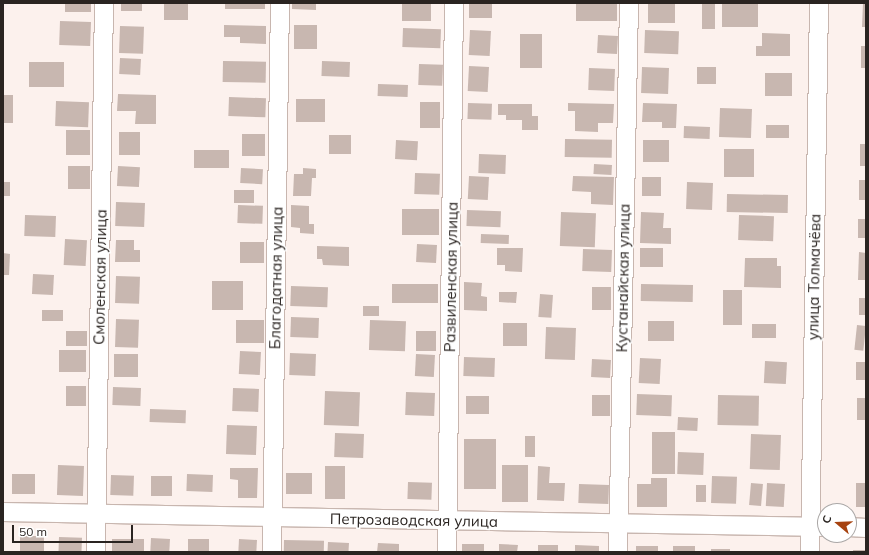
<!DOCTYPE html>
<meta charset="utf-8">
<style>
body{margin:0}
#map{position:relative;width:869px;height:555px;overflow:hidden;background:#fcf1ed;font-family:Mulish,sans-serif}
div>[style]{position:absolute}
.building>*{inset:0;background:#c8b7b0;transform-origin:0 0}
.roads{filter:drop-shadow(1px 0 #c8b6af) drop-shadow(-1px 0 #c8b6af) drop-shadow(0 1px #c8b6af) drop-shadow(0 -1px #c8b6af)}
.minor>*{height:18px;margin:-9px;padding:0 9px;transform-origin:9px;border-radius:9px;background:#fff}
span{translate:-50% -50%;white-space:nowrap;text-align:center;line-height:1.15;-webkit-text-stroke:3px #fff;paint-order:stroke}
.street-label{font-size:15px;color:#2a2421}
.frame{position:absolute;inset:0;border:4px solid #2a2421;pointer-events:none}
.north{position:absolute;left:817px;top:503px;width:40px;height:40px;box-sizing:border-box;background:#fff;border:1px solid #aaa7a6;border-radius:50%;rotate:289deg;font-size:11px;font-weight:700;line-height:16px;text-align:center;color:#2a2421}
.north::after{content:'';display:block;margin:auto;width:14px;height:18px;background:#a74310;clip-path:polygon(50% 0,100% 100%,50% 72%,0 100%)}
.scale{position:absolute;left:12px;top:525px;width:121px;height:18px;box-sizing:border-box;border:2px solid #2a2421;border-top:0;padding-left:5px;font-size:12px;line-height:14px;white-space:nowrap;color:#2a2421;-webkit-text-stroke:3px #fff;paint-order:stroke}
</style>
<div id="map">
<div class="building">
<i style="left:65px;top:3px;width:26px;height:9px"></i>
<i style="left:121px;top:3px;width:21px;height:8px"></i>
<i style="left:164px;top:3px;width:24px;height:17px"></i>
<i style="left:225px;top:3px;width:40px;height:6px"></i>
<i style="clip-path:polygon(292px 3px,316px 3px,316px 10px,292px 9px)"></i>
<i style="left:402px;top:3px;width:29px;height:18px"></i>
<i style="left:469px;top:3px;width:23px;height:15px"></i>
<i style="left:576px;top:3px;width:41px;height:18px"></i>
<i style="left:648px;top:3px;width:27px;height:20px"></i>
<i style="left:702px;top:3px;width:13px;height:26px"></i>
<i style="left:722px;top:3px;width:36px;height:24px"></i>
<i style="clip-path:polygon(863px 3px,866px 3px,866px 27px,862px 27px)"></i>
<i style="left:60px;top:21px;width:31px;height:24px;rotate:2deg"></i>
<i style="clip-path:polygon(224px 25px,266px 26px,266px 44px,240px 43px,240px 37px,224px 37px)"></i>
<i style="left:294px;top:25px;width:23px;height:24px"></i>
<i style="left:120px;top:26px;width:24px;height:27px;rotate:2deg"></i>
<i style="left:403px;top:28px;width:38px;height:19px;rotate:2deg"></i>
<i style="left:470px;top:30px;width:21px;height:25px;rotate:3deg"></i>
<i style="left:645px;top:30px;width:34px;height:23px;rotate:2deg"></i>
<i style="clip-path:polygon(762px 33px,790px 34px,790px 56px,756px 56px,756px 46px,762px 46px)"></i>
<i style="left:520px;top:34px;width:22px;height:34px"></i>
<i style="left:598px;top:35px;width:20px;height:18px;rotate:3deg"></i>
<i style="left:861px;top:46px;width:5px;height:22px"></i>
<i style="left:120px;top:58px;width:21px;height:16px;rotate:3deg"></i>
<i style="left:223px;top:61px;width:43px;height:21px;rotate:1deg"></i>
<i style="left:322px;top:61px;width:28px;height:15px;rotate:2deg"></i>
<i style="left:29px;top:62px;width:35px;height:25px"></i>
<i style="left:419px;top:64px;width:24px;height:21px;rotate:2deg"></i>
<i style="left:469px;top:66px;width:20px;height:25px;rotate:3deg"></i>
<i style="left:642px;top:67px;width:27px;height:26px;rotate:2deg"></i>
<i style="left:697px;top:67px;width:19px;height:17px"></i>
<i style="left:589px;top:68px;width:26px;height:22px;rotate:2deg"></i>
<i style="left:765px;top:73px;width:27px;height:23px"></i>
<i style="left:378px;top:84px;width:30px;height:12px;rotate:2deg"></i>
<i style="clip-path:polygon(118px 94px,156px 95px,156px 124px,135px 124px,136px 111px,117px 111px)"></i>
<i style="left:3px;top:95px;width:10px;height:28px"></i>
<i style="left:229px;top:97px;width:37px;height:19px;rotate:2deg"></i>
<i style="left:296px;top:99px;width:29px;height:23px"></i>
<i style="left:56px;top:101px;width:33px;height:25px;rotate:2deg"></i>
<i style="left:420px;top:102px;width:20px;height:26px"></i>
<i style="left:468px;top:103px;width:24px;height:16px;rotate:2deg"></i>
<i style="clip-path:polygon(568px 103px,614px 104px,613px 123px,598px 123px,598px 132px,575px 131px,575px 111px,568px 111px)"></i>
<i style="clip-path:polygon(643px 103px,677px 104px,676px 128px,662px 128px,662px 122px,642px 122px)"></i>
<i style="clip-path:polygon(498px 104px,532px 104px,532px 116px,538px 116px,538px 130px,522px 130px,522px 120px,506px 120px,506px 115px,498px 115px)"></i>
<i style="left:720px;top:108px;width:32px;height:29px;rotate:2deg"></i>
<i style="left:766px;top:125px;width:23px;height:13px"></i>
<i style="left:684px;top:126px;width:26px;height:12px;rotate:2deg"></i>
<i style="left:66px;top:130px;width:24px;height:25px"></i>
<i style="left:119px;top:132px;width:21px;height:23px"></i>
<i style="left:242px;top:134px;width:23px;height:22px"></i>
<i style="left:329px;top:135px;width:22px;height:19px"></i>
<i style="left:565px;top:139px;width:47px;height:18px;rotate:1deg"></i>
<i style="left:396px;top:140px;width:22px;height:19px;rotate:3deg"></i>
<i style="left:643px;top:140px;width:26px;height:22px"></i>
<i style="left:860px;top:144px;width:6px;height:22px"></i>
<i style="left:724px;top:149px;width:30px;height:28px"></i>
<i style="left:194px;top:150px;width:35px;height:18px"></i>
<i style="left:479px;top:154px;width:27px;height:19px;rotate:2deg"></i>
<i style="left:594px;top:164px;width:18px;height:10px;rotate:3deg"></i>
<i style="left:68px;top:166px;width:22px;height:23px"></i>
<i style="left:118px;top:166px;width:22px;height:20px;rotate:3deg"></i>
<i style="left:241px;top:168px;width:22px;height:15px;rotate:3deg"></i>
<i style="clip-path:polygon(303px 168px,316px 169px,316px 178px,312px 178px,311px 196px,293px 196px,294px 174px,303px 174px)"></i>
<i style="left:415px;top:173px;width:25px;height:21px;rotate:2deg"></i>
<i style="left:469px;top:176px;width:20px;height:23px;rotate:3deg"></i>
<i style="clip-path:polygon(573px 176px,614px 177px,613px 205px,591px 204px,591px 192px,572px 191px)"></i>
<i style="left:642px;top:177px;width:19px;height:19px"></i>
<i style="left:859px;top:180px;width:7px;height:20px"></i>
<i style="left:3px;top:182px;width:7px;height:14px"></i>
<i style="left:687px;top:182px;width:26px;height:27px;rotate:2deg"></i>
<i style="left:234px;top:190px;width:20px;height:13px"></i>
<i style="left:727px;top:194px;width:61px;height:18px;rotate:1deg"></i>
<i style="left:116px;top:202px;width:29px;height:24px;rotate:2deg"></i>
<i style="left:238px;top:205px;width:25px;height:18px;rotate:2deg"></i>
<i style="clip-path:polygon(291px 205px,309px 206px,309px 224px,314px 224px,314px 234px,300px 233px,300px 228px,291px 227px)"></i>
<i style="left:402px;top:209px;width:37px;height:26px"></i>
<i style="left:467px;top:210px;width:34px;height:16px;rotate:2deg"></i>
<i style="left:561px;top:212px;width:35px;height:34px;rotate:2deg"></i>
<i style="clip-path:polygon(641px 212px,664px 213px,663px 228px,671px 228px,671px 244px,640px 243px)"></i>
<i style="left:25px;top:215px;width:31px;height:21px;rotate:2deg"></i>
<i style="left:739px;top:215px;width:35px;height:25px;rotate:2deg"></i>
<i style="left:858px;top:219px;width:8px;height:19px"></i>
<i style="left:481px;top:234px;width:28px;height:9px;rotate:2deg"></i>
<i style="left:65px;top:239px;width:22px;height:26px;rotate:3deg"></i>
<i style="clip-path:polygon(116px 240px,134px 240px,134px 250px,140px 250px,140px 262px,115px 262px)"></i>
<i style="left:240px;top:242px;width:24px;height:21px"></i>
<i style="left:417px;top:244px;width:20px;height:18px;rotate:3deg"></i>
<i style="clip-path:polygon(317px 246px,349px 247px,349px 266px,323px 265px,322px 259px,317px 259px)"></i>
<i style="clip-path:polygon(497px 248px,523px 248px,522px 272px,505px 271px,505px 265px,497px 265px)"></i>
<i style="left:640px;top:248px;width:23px;height:19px"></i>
<i style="left:583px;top:249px;width:29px;height:22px;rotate:2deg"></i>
<i style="clip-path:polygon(859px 252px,866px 253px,866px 280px,858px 280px)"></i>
<i style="clip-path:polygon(3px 253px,10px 254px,9px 275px,3px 275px)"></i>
<i style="clip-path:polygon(745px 258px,777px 258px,777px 266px,781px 266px,781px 288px,744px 287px)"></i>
<i style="left:33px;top:274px;width:21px;height:20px;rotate:3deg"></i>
<i style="left:116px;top:276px;width:24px;height:27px;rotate:2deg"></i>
<i style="left:212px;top:281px;width:31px;height:29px"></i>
<i style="clip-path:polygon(464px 282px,482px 283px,481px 296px,487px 297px,487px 311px,464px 310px)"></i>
<i style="left:392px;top:284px;width:46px;height:19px"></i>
<i style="left:641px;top:284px;width:52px;height:17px;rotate:1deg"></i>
<i style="left:291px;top:286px;width:37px;height:20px;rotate:2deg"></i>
<i style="left:592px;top:287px;width:19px;height:23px"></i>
<i style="left:723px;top:290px;width:19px;height:35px"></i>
<i style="clip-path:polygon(499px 292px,517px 292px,516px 303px,499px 302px)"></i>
<i style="left:540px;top:294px;width:13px;height:23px;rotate:4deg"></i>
<i style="left:859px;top:298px;width:7px;height:17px"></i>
<i style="left:363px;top:306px;width:16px;height:10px"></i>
<i style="left:42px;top:310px;width:21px;height:11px"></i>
<i style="left:291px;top:317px;width:28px;height:20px;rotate:2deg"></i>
<i style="left:116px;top:319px;width:23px;height:28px;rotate:2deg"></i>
<i style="left:236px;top:320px;width:28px;height:23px"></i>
<i style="left:370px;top:320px;width:36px;height:30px;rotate:2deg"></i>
<i style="left:648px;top:321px;width:26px;height:20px"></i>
<i style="left:503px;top:323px;width:24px;height:23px"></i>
<i style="left:752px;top:324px;width:24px;height:14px"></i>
<i style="left:857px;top:325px;width:9px;height:25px;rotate:6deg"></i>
<i style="left:546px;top:327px;width:30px;height:32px;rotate:2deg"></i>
<i style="left:66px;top:331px;width:21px;height:15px"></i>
<i style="left:416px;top:331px;width:20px;height:20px"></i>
<i style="left:59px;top:350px;width:27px;height:22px"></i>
<i style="left:240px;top:351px;width:21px;height:23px;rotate:3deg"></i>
<i style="left:290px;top:353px;width:26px;height:22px;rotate:2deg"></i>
<i style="left:114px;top:354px;width:24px;height:23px"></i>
<i style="left:416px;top:354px;width:19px;height:22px;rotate:3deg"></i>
<i style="left:464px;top:357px;width:31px;height:19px;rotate:2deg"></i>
<i style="left:640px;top:358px;width:21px;height:25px;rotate:3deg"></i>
<i style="left:592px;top:359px;width:19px;height:18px;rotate:3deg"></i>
<i style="left:765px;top:361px;width:22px;height:22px;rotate:3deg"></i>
<i style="left:856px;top:362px;width:10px;height:18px"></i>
<i style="left:66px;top:386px;width:20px;height:20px"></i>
<i style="left:113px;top:387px;width:28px;height:18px;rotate:2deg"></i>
<i style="left:233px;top:388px;width:26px;height:23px;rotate:2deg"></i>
<i style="left:325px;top:391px;width:35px;height:34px;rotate:2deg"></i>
<i style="left:406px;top:392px;width:29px;height:23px;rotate:2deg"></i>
<i style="left:637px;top:394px;width:35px;height:21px;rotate:2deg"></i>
<i style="left:592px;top:395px;width:18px;height:21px"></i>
<i style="left:718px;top:395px;width:41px;height:30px;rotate:1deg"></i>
<i style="left:466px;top:396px;width:23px;height:18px"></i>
<i style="left:857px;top:398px;width:9px;height:22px"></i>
<i style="left:150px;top:409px;width:36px;height:13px;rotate:2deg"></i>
<i style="left:678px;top:417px;width:20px;height:13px;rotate:3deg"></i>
<i style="left:227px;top:425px;width:30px;height:29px;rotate:2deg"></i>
<i style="left:652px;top:432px;width:23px;height:42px"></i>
<i style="left:335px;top:433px;width:29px;height:24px;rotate:2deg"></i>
<i style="left:751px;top:434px;width:30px;height:35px;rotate:2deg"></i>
<i style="left:525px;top:436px;width:10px;height:21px"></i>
<i style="left:464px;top:439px;width:32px;height:50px"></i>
<i style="left:678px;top:452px;width:26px;height:22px;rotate:2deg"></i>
<i style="left:58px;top:465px;width:26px;height:30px;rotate:2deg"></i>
<i style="left:502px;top:465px;width:26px;height:37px"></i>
<i style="left:345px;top:466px;width:33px;height:20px;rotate:90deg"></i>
<i style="clip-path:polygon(538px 466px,550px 467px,549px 483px,565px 483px,564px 501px,537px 500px)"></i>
<i style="clip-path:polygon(230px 468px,258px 468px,257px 498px,238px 498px,238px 480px,230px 479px)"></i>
<i style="left:286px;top:473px;width:26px;height:21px"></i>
<i style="left:12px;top:474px;width:23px;height:20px"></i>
<i style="left:187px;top:474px;width:26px;height:17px;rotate:2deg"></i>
<i style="left:111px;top:475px;width:23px;height:20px;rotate:2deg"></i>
<i style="left:151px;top:476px;width:21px;height:20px"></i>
<i style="left:712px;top:476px;width:25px;height:27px;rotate:2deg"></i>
<i style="clip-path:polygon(651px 478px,667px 478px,667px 507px,637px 507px,637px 484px,651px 484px)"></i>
<i style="left:408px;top:482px;width:24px;height:17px;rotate:2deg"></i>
<i style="left:751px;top:483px;width:12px;height:22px;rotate:5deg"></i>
<i style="left:767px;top:483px;width:18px;height:23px;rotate:3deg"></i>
<i style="left:856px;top:483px;width:10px;height:24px"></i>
<i style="left:579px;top:484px;width:30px;height:19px;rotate:2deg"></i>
<i style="left:696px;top:485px;width:10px;height:17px"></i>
<i style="left:20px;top:536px;width:24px;height:16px"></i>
<i style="left:59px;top:537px;width:23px;height:15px;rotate:2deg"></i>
<i style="left:151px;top:538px;width:19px;height:14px;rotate:3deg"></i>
<i style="left:112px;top:539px;width:32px;height:13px"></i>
<i style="left:188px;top:539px;width:21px;height:13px"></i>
<i style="left:239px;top:539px;width:18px;height:13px;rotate:3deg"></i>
<i style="left:284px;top:540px;width:40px;height:12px;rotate:1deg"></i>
<i style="left:328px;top:542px;width:21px;height:10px;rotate:3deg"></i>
<i style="clip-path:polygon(378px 543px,399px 544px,399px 552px,377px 552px)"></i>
<i style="left:462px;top:544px;width:22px;height:8px"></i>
<i style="clip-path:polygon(499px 544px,518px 545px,517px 552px,499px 552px)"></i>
<i style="left:538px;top:545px;width:20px;height:7px"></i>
<i style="clip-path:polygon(575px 545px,599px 546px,599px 552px,575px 552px)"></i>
<i style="left:636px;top:546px;width:22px;height:6px"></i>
<i style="left:673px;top:546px;width:22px;height:6px"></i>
<i style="left:711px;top:549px;width:19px;height:3px"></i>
<i style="left:853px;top:550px;width:13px;height:2px"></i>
</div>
<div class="roads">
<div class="minor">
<i style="left:3px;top:512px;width:822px;rotate:1.05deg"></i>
<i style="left:849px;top:527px;width:17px;rotate:3deg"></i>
<i style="left:96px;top:552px;width:549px;rotate:-89.17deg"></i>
<i style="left:272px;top:552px;width:549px;rotate:-89.17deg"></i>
<i style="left:447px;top:552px;width:549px;rotate:-89.27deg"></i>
<i style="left:618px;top:552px;width:549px;rotate:-88.85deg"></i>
<i style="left:810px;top:552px;width:549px;rotate:-89.06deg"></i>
</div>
</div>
<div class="street-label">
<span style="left:100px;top:277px;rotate:-89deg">Смоленская улица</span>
<span style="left:451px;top:277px;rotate:-89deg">Развиленская улица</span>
<span style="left:814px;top:277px;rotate:-89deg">улица Толмачёва</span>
<span style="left:276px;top:278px;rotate:-89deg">Благодатная улица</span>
<span style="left:623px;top:278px;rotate:-89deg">Кустанайская улица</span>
<span style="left:414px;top:520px;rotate:1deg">Петрозаводская улица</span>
</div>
<div class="frame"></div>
<div class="north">С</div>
<div class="scale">50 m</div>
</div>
